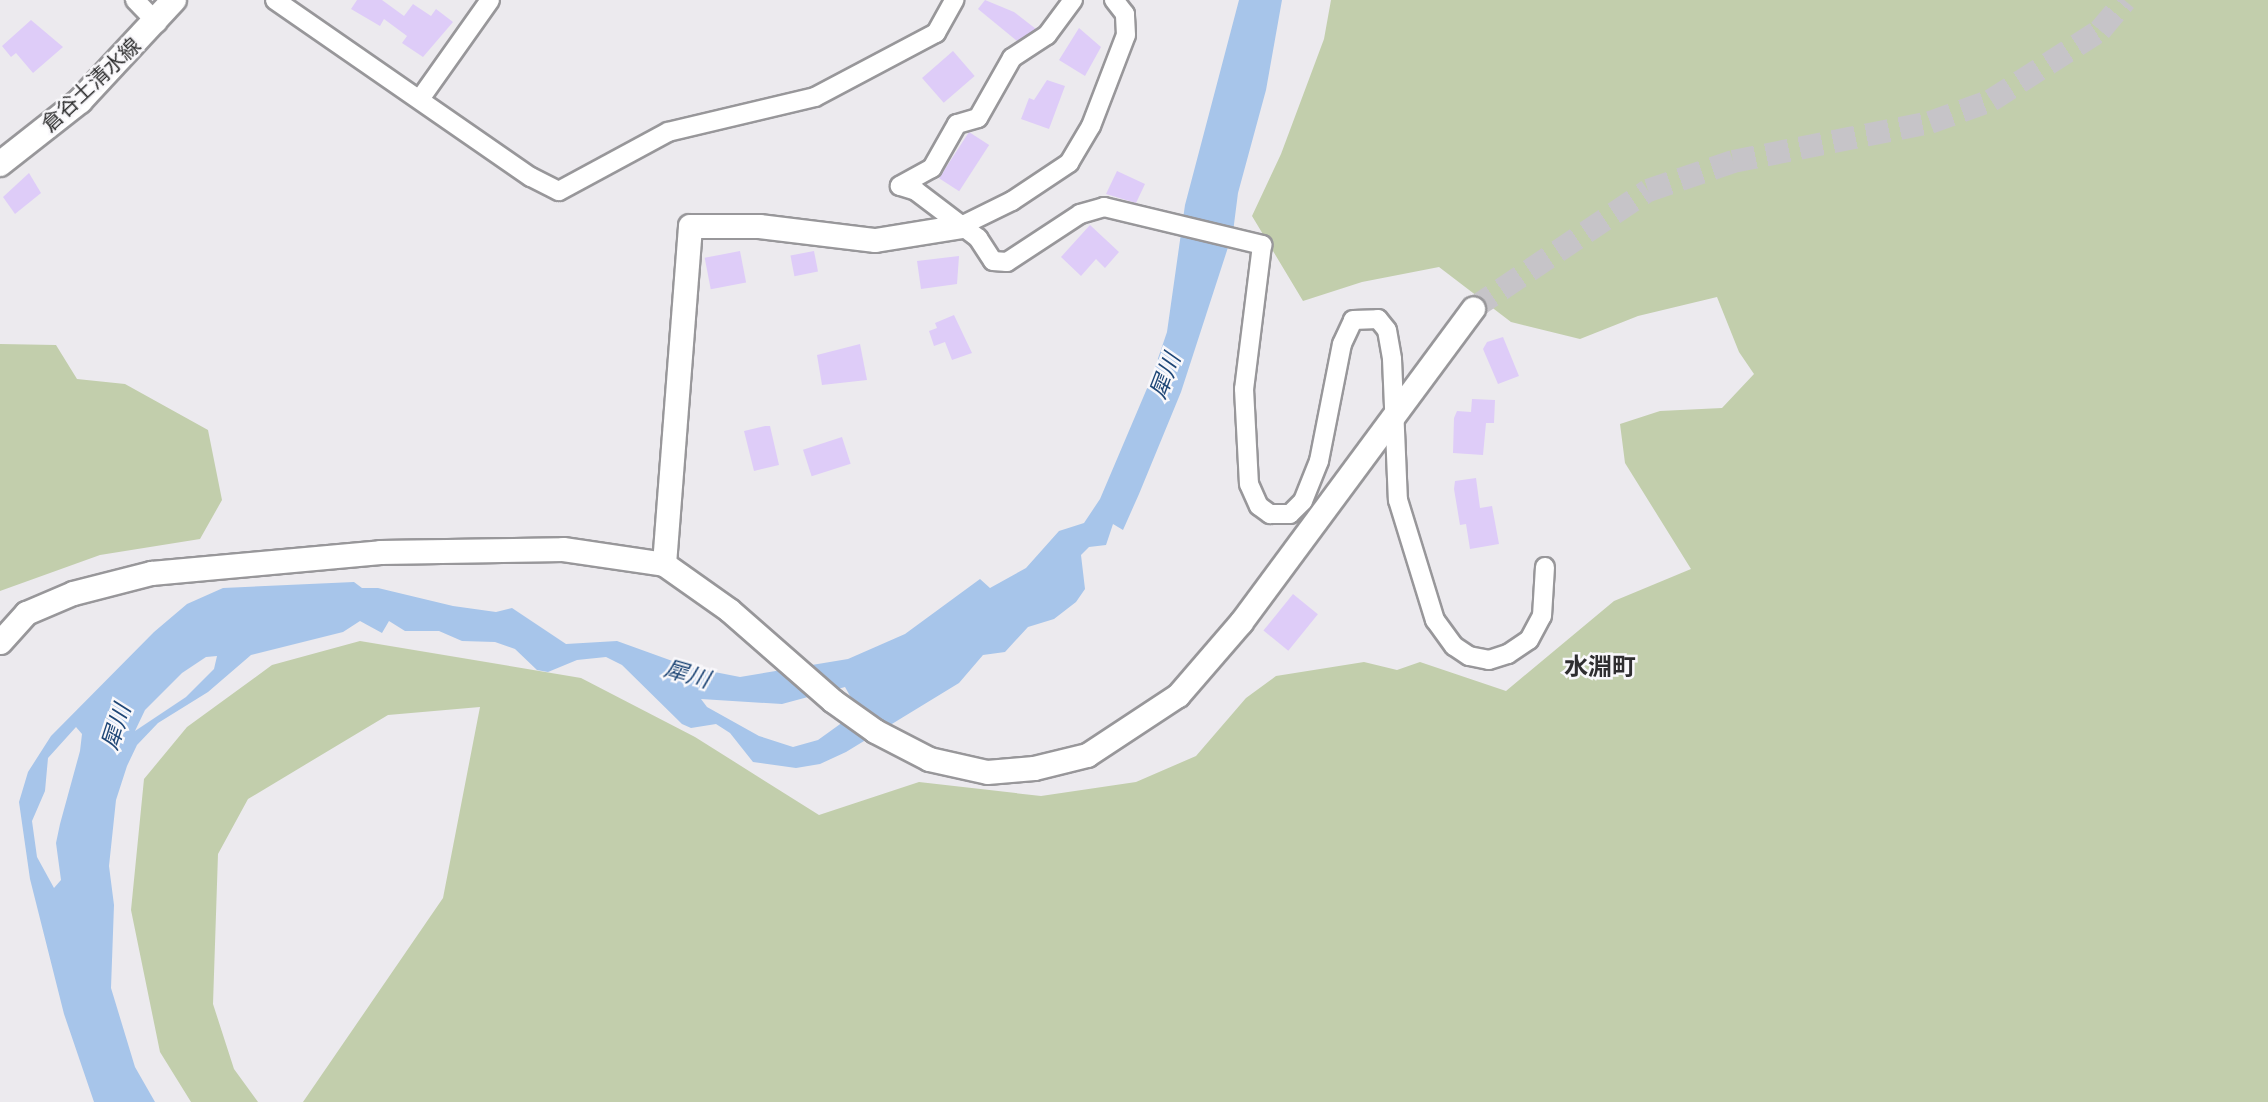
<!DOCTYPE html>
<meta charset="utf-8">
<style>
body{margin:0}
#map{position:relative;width:2268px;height:1102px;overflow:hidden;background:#eceaee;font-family:Raleway,"Noto Sans JP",sans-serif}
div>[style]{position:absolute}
.green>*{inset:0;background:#c2ceac}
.water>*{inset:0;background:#a7c5ea}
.building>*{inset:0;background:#deccf8;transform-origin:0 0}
.tertiary-tunnel>*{height:23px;margin-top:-11.5px;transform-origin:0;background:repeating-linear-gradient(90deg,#c6c4c8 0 23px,transparent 0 34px)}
.roads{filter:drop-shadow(2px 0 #98979a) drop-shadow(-2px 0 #98979a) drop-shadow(0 2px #98979a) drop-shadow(0 -2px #98979a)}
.minor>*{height:18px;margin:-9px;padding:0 9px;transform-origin:9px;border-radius:9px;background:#fff}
.tertiary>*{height:23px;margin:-11.5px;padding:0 11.5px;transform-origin:11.5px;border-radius:11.5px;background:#fff}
.secondary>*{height:24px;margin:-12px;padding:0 12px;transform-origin:12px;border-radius:12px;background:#fff}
span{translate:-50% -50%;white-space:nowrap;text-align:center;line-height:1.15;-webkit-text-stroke:5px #f9f8fb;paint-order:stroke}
.street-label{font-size:21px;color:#2d2d2e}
.water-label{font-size:23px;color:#1e4676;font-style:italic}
.quarter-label{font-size:24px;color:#2f2e30;font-weight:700}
</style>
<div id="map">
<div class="green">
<i style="clip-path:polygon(1331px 0,2268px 0,2268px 1102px,303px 1102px,443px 898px,480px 707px,388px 715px,248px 799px,218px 854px,213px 1004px,234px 1069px,258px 1102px,191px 1102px,160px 1052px,131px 910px,144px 779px,187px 727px,272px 665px,360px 641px,581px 678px,695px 737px,819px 815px,919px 782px,1041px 796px,1136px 782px,1196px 756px,1246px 698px,1276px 676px,1364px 662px,1397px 670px,1420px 662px,1506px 691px,1614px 601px,1691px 569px,1625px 463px,1620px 424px,1660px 411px,1722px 408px,1754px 374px,1739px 352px,1717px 297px,1638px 316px,1580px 339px,1511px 322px,1439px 267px,1362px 282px,1303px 301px,1252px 216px,1281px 154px,1324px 39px)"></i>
<i style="clip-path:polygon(0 344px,56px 345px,77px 379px,125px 384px,208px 430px,222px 500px,200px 539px,100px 555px,0 591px)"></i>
</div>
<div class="water">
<i style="clip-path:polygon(evenodd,1239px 0,1282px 0,1266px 90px,1238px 193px,1233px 232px,1181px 392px,1139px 494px,1123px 530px,1113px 524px,1106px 545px,1089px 547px,1081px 555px,1085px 589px,1076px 602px,1054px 619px,1028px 627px,1005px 652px,983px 655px,959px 683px,846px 752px,820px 764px,796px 768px,753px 762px,730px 733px,716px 724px,691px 728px,682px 724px,622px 665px,606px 657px,577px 660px,548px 672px,537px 670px,515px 649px,495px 642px,462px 641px,439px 631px,405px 631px,389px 621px,382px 633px,360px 621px,343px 632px,251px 655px,208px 692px,158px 723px,137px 745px,127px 766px,116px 800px,109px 866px,114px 905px,111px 988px,135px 1067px,155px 1102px,94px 1102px,64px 1014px,30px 879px,19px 802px,28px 772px,51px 736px,154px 632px,187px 604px,223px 588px,354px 582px,362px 588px,378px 588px,453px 606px,496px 612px,512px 608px,566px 644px,617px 641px,689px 667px,740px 677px,848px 659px,905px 634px,980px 579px,990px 588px,1026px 568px,1059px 531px,1084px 523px,1100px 499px,1151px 379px,1167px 332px,1185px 205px,1239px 0,217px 656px,214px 669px,186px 697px,135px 731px,145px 710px,182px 673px,206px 657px,217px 656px,1239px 0,845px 687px,854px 703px,843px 722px,818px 740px,793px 747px,759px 736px,707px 707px,701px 699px,782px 704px,845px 687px,1239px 0,76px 727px,82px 734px,80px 751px,60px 824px,56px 843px,61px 880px,54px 888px,37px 857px,32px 821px,45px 791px,48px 758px,76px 727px)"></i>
</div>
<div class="building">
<i style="clip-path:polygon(357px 0,382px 0,404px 16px,413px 4px,431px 16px,436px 9px,453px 22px,423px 57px,402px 43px,407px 36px,384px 19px,380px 26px,351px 9px)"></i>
<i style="clip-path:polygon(985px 0,1014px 12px,1036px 29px,1017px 41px,978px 9px)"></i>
<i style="clip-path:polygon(31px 20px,63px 47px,33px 73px,16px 53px,11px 57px,2px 46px)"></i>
<i style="clip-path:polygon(1079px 28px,1101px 47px,1085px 76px,1059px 60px)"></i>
<i style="left:953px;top:51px;width:33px;height:41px;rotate:49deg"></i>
<i style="clip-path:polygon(1047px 80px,1065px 86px,1049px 129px,1021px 119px,1029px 98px,1034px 100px)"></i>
<i style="left:969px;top:132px;width:24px;height:55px;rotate:33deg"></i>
<i style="clip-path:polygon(1117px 171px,1145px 184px,1136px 203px,1106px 194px)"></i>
<i style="clip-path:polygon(29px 173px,41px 193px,15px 214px,3px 197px)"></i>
<i style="clip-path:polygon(1090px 225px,1119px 252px,1105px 268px,1096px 259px,1081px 276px,1061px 257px)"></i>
<i style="left:740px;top:251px;width:32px;height:36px;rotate:79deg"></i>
<i style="left:814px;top:251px;width:21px;height:24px;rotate:79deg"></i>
<i style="clip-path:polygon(959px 256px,957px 284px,921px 289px,917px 261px)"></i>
<i style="clip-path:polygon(954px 315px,972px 353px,952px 360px,945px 342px,934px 346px,929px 331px,937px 328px,935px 323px)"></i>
<i style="clip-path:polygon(1503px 337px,1519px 376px,1498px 384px,1483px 349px,1487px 342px)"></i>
<i style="clip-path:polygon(860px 344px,867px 380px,822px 385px,817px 355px)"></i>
<i style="clip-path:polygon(1472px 399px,1495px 400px,1494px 423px,1486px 423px,1483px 455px,1453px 453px,1454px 418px,1457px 411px,1471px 412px)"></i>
<i style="clip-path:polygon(765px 426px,770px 426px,779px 465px,754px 471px,744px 431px)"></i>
<i style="left:842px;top:437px;width:28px;height:41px;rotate:72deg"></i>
<i style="clip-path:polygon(1476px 478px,1480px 508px,1492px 506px,1499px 544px,1470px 549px,1466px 524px,1460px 525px,1454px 489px,1455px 481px)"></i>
<i style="left:1293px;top:594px;width:32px;height:47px;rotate:39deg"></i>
</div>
<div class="tertiary-tunnel">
<i style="left:1473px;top:308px;width:211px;rotate:-34deg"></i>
<i style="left:1648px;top:190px;width:90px;rotate:-18.8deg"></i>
<i style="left:1733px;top:161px;width:201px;rotate:-11.2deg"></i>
<i style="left:1930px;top:122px;width:65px;rotate:-19.8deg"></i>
<i style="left:1991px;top:100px;width:130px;rotate:-32.7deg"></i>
<i style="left:2100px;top:30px;width:39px;rotate:-50deg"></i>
</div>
<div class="roads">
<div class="minor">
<i style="left:135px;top:0;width:32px;rotate:46deg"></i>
<i style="left:275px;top:0;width:311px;rotate:34.7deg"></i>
<i style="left:531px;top:177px;width:31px;rotate:27deg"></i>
<i style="left:559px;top:191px;width:124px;rotate:-28.4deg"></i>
<i style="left:668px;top:132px;width:151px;rotate:-13.4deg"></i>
<i style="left:815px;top:97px;width:137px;rotate:-27.9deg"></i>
<i style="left:936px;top:33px;width:38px;rotate:-61deg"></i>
<i style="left:1073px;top:0;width:44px;rotate:126.6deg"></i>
<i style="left:1047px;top:35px;width:42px;rotate:146.7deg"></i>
<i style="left:1012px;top:58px;width:69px;rotate:119.5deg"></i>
<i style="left:978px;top:118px;width:22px;rotate:164deg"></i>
<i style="left:957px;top:124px;width:51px;rotate:119.6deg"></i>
<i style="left:932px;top:168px;width:37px;rotate:151deg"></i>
<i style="left:900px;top:186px;width:17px;rotate:17deg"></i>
<i style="left:916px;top:191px;width:78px;rotate:37.2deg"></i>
<i style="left:978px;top:238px;width:27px;rotate:57deg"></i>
<i style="left:993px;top:261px;width:14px;rotate:4deg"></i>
<i style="left:1007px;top:262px;width:87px;rotate:-33.3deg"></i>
<i style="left:1080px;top:214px;width:25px;rotate:-16deg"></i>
<i style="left:1104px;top:207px;width:163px;rotate:13.5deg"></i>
<i style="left:1262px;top:245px;width:145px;rotate:97.1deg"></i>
<i style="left:1244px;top:389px;width:95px;rotate:87deg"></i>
<i style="left:1249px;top:484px;width:24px;rotate:66deg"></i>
<i style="left:1259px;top:506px;width:14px;rotate:36deg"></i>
<i style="left:1270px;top:514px;width:20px"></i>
<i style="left:1290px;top:514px;width:18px;rotate:-45deg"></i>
<i style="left:1303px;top:501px;width:43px;rotate:-68.2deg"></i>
<i style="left:1319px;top:461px;width:119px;rotate:-78.9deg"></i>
<i style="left:1342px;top:344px;width:26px;rotate:-65deg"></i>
<i style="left:1353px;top:320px;width:25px;rotate:-2deg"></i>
<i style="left:1378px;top:319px;width:14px;rotate:51deg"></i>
<i style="left:1387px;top:330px;width:29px;rotate:80deg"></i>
<i style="left:1392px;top:359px;width:141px;rotate:87.6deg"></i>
<i style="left:1398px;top:500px;width:126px;rotate:72.9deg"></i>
<i style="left:1435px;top:620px;width:32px;rotate:54deg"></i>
<i style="left:1454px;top:646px;width:18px;rotate:34deg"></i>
<i style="left:1469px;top:656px;width:20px;rotate:11deg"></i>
<i style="left:1489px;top:660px;width:20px;rotate:-18deg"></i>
<i style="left:1508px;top:654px;width:25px;rotate:-34deg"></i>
<i style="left:1529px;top:640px;width:27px;rotate:-62deg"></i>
<i style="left:1542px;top:616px;width:49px;rotate:-86.5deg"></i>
<i style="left:420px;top:99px;width:121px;rotate:-54.7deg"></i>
<i style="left:961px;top:226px;width:57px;rotate:-26.1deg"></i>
<i style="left:1012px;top:201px;width:69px;rotate:-33.7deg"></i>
<i style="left:1069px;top:163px;width:43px;rotate:-59.3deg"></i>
<i style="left:1091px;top:126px;width:97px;rotate:-69deg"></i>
<i style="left:1126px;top:35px;width:21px;rotate:-93deg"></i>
<i style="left:1125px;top:14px;width:18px;rotate:-128deg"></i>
</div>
<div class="tertiary">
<i style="left:664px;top:564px;width:339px;rotate:-85.6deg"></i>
<i style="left:690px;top:226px;width:69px"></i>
<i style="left:759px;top:226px;width:117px;rotate:6.9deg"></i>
<i style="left:875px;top:240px;width:87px;rotate:-9.2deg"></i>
<i style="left:0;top:642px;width:39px;rotate:-48deg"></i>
<i style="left:26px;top:613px;width:51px;rotate:-23.1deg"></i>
<i style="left:73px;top:593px;width:81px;rotate:-14.4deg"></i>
<i style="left:151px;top:573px;width:230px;rotate:-5.2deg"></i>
<i style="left:380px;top:552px;width:183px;rotate:-0.9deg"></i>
<i style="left:563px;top:549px;width:102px;rotate:8.4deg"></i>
<i style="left:664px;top:564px;width:80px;rotate:35.3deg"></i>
<i style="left:729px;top:610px;width:138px;rotate:41.2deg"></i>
<i style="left:833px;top:701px;width:52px;rotate:35.5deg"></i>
<i style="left:875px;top:731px;width:61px;rotate:27.4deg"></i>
<i style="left:929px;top:759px;width:59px;rotate:12.6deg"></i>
<i style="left:987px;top:772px;width:47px;rotate:-4.9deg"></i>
<i style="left:1034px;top:768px;width:55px;rotate:-13.8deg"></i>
<i style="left:1087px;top:755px;width:109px;rotate:-33.4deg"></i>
<i style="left:1178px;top:695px;width:96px;rotate:-49.2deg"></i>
<i style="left:1241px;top:622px;width:390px;rotate:-53.5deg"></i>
</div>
<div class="secondary">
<i style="left:0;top:164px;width:102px;rotate:-38.2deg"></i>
<i style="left:80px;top:101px;width:138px;rotate:-47.1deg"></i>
</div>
</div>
<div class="street-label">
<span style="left:91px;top:85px;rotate:-43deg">倉谷土清水線</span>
</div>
<div class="water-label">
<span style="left:1165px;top:376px;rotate:-69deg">犀川</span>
<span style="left:687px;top:674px;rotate:16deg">犀川</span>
<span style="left:116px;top:727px;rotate:-72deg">犀川</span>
</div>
<div class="quarter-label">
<span style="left:1600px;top:667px">水淵町</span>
</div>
</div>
